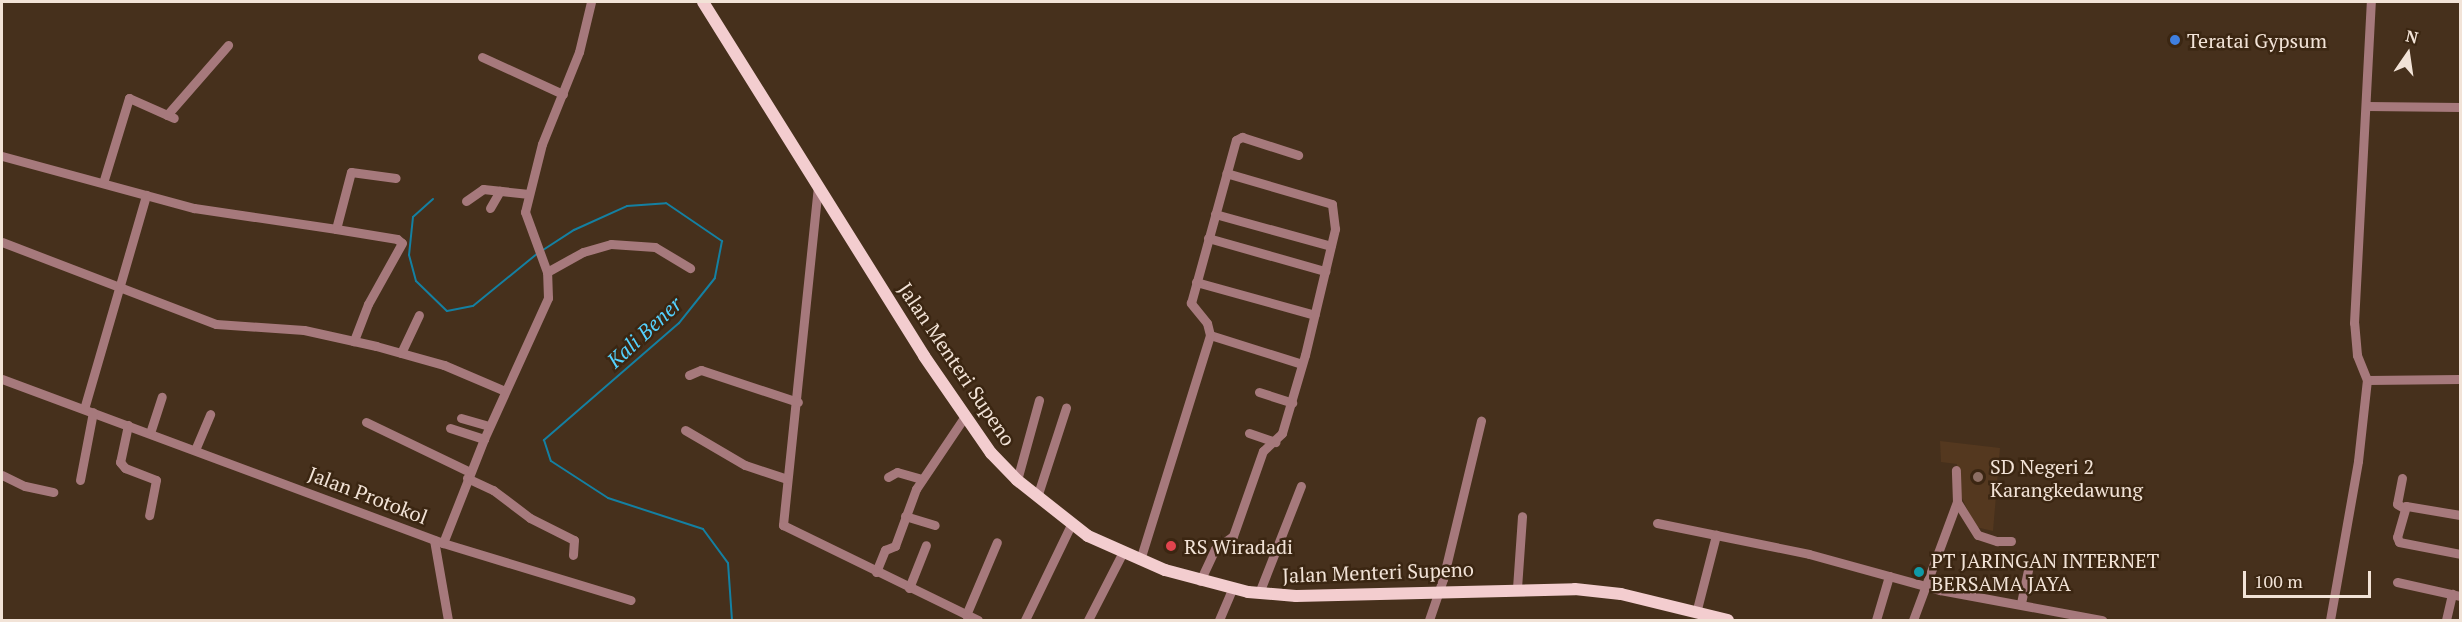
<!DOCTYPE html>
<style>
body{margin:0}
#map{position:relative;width:2462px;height:622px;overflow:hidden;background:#46301c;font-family:"PT Serif",serif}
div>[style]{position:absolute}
.built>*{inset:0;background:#54381f}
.stream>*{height:2px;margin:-1px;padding:0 1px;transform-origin:1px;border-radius:1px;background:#1480a2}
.minor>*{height:9px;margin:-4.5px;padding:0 4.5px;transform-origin:4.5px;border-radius:4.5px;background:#a6797c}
.major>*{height:12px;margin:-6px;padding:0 6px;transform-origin:6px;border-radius:6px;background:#f3cdcf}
.dots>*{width:16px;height:16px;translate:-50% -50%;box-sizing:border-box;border:3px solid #3b2612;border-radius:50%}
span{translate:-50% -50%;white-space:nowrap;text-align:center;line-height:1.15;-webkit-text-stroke:5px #3b2612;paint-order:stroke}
.poi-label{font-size:20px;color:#f2e3d7}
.left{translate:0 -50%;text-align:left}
.street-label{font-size:20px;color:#f2e3d7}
.water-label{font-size:21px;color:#54d1fe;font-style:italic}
.frame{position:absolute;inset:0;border:3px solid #f2e3d7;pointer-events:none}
.north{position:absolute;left:2378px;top:24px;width:60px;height:60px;-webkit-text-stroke:4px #3b2612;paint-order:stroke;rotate:13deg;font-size:16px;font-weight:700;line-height:24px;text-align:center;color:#f2e3d7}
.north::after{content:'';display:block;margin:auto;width:21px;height:27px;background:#f2e3d7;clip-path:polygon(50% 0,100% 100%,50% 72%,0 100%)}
.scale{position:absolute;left:2243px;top:571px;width:128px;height:27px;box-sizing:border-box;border:3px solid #f2e3d7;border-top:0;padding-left:8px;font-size:18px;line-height:21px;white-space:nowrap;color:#f2e3d7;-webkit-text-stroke:4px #3b2612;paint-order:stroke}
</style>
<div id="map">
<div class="built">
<i style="clip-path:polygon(1940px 441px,2000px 448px,1993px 531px,1976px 527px,1958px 490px,1957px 464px,1941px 462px)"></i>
</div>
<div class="stream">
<i style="left:433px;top:199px;width:27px;rotate:138deg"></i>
<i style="left:413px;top:217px;width:38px;rotate:96deg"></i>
<i style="left:409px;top:255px;width:27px;rotate:75deg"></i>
<i style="left:416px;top:281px;width:43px;rotate:44.1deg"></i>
<i style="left:447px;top:311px;width:26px;rotate:-11deg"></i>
<i style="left:473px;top:306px;width:84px;rotate:-39.2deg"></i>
<i style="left:543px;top:250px;width:37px;rotate:-33deg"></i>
<i style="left:574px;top:230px;width:58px;rotate:-24.4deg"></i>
<i style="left:627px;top:206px;width:39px;rotate:-4deg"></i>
<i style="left:666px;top:203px;width:68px;rotate:34.2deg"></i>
<i style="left:722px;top:241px;width:38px;rotate:101deg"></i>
<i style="left:715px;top:278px;width:58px;rotate:128.7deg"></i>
<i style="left:679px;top:323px;width:179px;rotate:139.1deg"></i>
<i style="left:544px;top:440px;width:22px;rotate:72deg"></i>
<i style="left:551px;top:461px;width:68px;rotate:33deg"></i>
<i style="left:608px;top:498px;width:100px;rotate:18.1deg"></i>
<i style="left:703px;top:529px;width:42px;rotate:53.7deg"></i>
<i style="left:728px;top:563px;width:57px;rotate:86deg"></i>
</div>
<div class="minor">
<i style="left:482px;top:57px;width:89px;rotate:24.6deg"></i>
<i style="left:2367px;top:106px;width:93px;rotate:0.6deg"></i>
<i style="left:167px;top:115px;width:93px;rotate:-48.9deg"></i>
<i style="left:2px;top:156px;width:199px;rotate:15.2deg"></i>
<i style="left:194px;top:208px;width:144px;rotate:8.4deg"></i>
<i style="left:336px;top:229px;width:59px;rotate:-75.3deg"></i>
<i style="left:351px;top:172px;width:45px;rotate:7.6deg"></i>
<i style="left:103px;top:183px;width:89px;rotate:-73deg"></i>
<i style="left:129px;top:98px;width:49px;rotate:24deg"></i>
<i style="left:818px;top:186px;width:341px;rotate:95.9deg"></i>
<i style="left:783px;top:525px;width:217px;rotate:26deg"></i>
<i style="left:466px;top:201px;width:21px;rotate:-35deg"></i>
<i style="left:483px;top:189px;width:46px;rotate:6.2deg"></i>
<i style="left:490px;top:208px;width:20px;rotate:-60deg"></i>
<i style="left:1215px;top:214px;width:120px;rotate:15.4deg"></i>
<i style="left:336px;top:229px;width:62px;rotate:9.3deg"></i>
<i style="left:397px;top:239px;width:6px;rotate:39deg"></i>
<i style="left:402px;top:243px;width:70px;rotate:119.1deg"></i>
<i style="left:368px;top:304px;width:40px;rotate:111deg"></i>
<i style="left:1208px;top:238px;width:122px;rotate:15.8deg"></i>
<i style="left:2px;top:242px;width:229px;rotate:21deg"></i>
<i style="left:216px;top:324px;width:88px;rotate:3.9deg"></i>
<i style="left:304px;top:330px;width:74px;rotate:12.5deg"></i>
<i style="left:376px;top:346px;width:71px;rotate:15.6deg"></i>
<i style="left:444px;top:365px;width:66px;rotate:23.1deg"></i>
<i style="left:547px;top:272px;width:41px;rotate:-29.1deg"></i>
<i style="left:583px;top:252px;width:29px;rotate:-16deg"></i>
<i style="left:611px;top:244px;width:44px;rotate:3.9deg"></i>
<i style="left:655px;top:247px;width:41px;rotate:31deg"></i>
<i style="left:1196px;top:282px;width:123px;rotate:15.5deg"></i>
<i style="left:1210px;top:335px;width:96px;rotate:17.5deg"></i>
<i style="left:401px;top:353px;width:42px;rotate:-64.7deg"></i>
<i style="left:689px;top:375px;width:13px;rotate:-23deg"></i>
<i style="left:701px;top:370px;width:102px;rotate:18.3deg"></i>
<i style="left:2px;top:379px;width:471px;rotate:20.4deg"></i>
<i style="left:443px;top:543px;width:112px;rotate:-68.5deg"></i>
<i style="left:484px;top:439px;width:155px;rotate:-65.6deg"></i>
<i style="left:548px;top:298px;width:26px;rotate:-92deg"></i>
<i style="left:547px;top:272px;width:64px;rotate:-110.1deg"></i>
<i style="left:525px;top:212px;width:70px;rotate:-76deg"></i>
<i style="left:542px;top:144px;width:99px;rotate:-68.1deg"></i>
<i style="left:579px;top:52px;width:51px;rotate:-76.5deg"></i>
<i style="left:2367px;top:380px;width:93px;rotate:-0.6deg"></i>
<i style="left:1259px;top:392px;width:35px;rotate:18deg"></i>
<i style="left:84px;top:409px;width:223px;rotate:-73.8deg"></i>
<i style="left:461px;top:418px;width:29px;rotate:16deg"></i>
<i style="left:366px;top:422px;width:115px;rotate:25.7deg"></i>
<i style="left:128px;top:425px;width:38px;rotate:102deg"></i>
<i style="left:120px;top:462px;width:8px;rotate:50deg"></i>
<i style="left:125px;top:468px;width:33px;rotate:21deg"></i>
<i style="left:156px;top:480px;width:36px;rotate:101deg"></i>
<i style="left:450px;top:428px;width:36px;rotate:18deg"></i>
<i style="left:685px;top:430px;width:69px;rotate:30.3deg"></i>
<i style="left:745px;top:465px;width:44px;rotate:18.4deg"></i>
<i style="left:150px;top:433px;width:38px;rotate:-72deg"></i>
<i style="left:1249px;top:433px;width:28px;rotate:19deg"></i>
<i style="left:195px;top:450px;width:39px;rotate:-67deg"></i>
<i style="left:2px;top:475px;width:25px;rotate:26deg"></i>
<i style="left:25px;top:486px;width:29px;rotate:12deg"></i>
<i style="left:888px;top:477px;width:10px;rotate:-29deg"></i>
<i style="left:897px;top:472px;width:26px;rotate:16deg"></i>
<i style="left:467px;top:478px;width:29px;rotate:25deg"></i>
<i style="left:493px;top:490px;width:46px;rotate:37.1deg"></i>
<i style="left:530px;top:518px;width:49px;rotate:26.6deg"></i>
<i style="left:574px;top:540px;width:15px;rotate:94deg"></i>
<i style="left:2402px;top:478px;width:26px;rotate:101deg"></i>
<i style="left:2397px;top:504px;width:8px;rotate:30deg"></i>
<i style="left:80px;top:480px;width:69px;rotate:-79.2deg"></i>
<i style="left:1017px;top:480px;width:83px;rotate:-74.6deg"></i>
<i style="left:1037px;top:497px;width:94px;rotate:-72deg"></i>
<i style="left:1957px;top:502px;width:39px;rotate:58deg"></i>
<i style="left:1978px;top:535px;width:20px;rotate:18deg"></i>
<i style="left:1997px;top:541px;width:14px"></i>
<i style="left:2460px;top:515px;width:55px;rotate:-170.5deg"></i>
<i style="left:2406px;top:506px;width:32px;rotate:106deg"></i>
<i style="left:2397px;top:537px;width:5px;rotate:68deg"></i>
<i style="left:2399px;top:542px;width:62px;rotate:11.1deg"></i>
<i style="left:905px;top:516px;width:31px;rotate:17deg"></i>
<i style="left:1657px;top:523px;width:155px;rotate:11.5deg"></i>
<i style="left:1809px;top:554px;width:136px;rotate:15.4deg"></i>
<i style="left:1940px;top:590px;width:165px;rotate:10.5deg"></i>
<i style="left:434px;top:540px;width:81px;rotate:80.1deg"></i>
<i style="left:443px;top:543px;width:196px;rotate:16.9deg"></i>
<i style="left:1140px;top:560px;width:236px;rotate:-72.7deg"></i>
<i style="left:1210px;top:335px;width:12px;rotate:-104deg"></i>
<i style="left:1207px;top:323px;width:26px;rotate:-129deg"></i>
<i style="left:1191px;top:303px;width:169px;rotate:-74.6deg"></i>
<i style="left:1236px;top:140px;width:7px;rotate:-27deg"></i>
<i style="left:1242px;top:137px;width:59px;rotate:17.8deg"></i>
<i style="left:876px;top:572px;width:24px;rotate:-68deg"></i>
<i style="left:885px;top:550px;width:11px;rotate:-22deg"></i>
<i style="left:895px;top:546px;width:61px;rotate:-69.8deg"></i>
<i style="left:916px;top:489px;width:88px;rotate:-56.1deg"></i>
<i style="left:1200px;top:581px;width:35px;rotate:-65deg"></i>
<i style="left:1215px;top:549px;width:22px;rotate:-36deg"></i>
<i style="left:1233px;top:536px;width:90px;rotate:-70.6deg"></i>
<i style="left:1263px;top:451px;width:26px;rotate:-43deg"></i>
<i style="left:1282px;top:433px;width:81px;rotate:-73.6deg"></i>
<i style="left:1305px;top:355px;width:130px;rotate:-76.6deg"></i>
<i style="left:1335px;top:229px;width:25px;rotate:-97deg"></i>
<i style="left:1332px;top:204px;width:110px;rotate:-163.7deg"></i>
<i style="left:2397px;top:582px;width:65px;rotate:12.5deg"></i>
<i style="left:909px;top:588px;width:46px;rotate:-68.4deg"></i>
<i style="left:1517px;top:588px;width:72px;rotate:-86deg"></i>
<i style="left:1259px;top:593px;width:115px;rotate:-68.6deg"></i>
<i style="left:2021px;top:603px;width:38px;rotate:-78deg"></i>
<i style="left:1696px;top:613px;width:81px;rotate:-75.6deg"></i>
<i style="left:966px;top:615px;width:79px;rotate:-67deg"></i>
<i style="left:1025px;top:620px;width:106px;rotate:-64.2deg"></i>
<i style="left:1088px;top:620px;width:76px;rotate:-62.8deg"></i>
<i style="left:1219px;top:620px;width:34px;rotate:-67deg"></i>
<i style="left:1429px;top:620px;width:43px;rotate:-71.1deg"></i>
<i style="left:1443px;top:579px;width:163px;rotate:-76.5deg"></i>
<i style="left:1876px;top:620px;width:46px;rotate:-73.5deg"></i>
<i style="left:1913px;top:620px;width:126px;rotate:-69.6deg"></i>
<i style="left:1957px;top:502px;width:32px;rotate:-92deg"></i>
<i style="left:2330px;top:620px;width:161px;rotate:-80deg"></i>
<i style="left:2358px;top:461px;width:81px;rotate:-83.7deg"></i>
<i style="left:2367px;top:380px;width:27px;rotate:-112deg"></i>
<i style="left:2357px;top:355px;width:32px;rotate:-95deg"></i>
<i style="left:2354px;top:323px;width:321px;rotate:-87deg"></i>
<i style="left:2446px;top:620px;width:27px;rotate:-77deg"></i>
</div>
<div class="major">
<i style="left:703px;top:2px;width:417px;rotate:58deg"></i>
<i style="left:924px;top:356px;width:118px;rotate:55.4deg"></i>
<i style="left:991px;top:453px;width:37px;rotate:46deg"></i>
<i style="left:1017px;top:480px;width:90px;rotate:38.3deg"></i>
<i style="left:1088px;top:536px;width:84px;rotate:23.8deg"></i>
<i style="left:1165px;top:570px;width:86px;rotate:14.8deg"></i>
<i style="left:1248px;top:592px;width:48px;rotate:4.8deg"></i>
<i style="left:1296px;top:596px;width:279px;rotate:-1.4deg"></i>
<i style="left:1575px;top:589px;width:46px;rotate:6.2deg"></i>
<i style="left:1621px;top:594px;width:110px;rotate:13.7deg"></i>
</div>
<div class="dots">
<i style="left:2175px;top:40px;background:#3f7fe0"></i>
<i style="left:1978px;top:477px;background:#8d6e63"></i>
<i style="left:1171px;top:546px;background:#e0444e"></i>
<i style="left:1919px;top:572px;background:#0f9aa8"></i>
</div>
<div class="poi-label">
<span class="left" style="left:2187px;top:40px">Teratai Gypsum</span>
<span class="left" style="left:1990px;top:478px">SD Negeri 2<br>Karangkedawung</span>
<span class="left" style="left:1184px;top:546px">RS Wiradadi</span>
<span class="left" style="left:1931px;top:572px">PT JARINGAN INTERNET<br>BERSAMA JAYA</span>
</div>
<div class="street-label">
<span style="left:957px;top:364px;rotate:56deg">Jalan Menteri Supeno</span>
<span style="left:368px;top:495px;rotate:21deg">Jalan Protokol</span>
<span style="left:1378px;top:572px;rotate:-2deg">Jalan Menteri Supeno</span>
</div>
<div class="water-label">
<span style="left:644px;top:332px;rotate:-43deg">Kali Bener</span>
</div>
<div class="frame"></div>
<div class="north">N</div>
<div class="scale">100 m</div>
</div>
